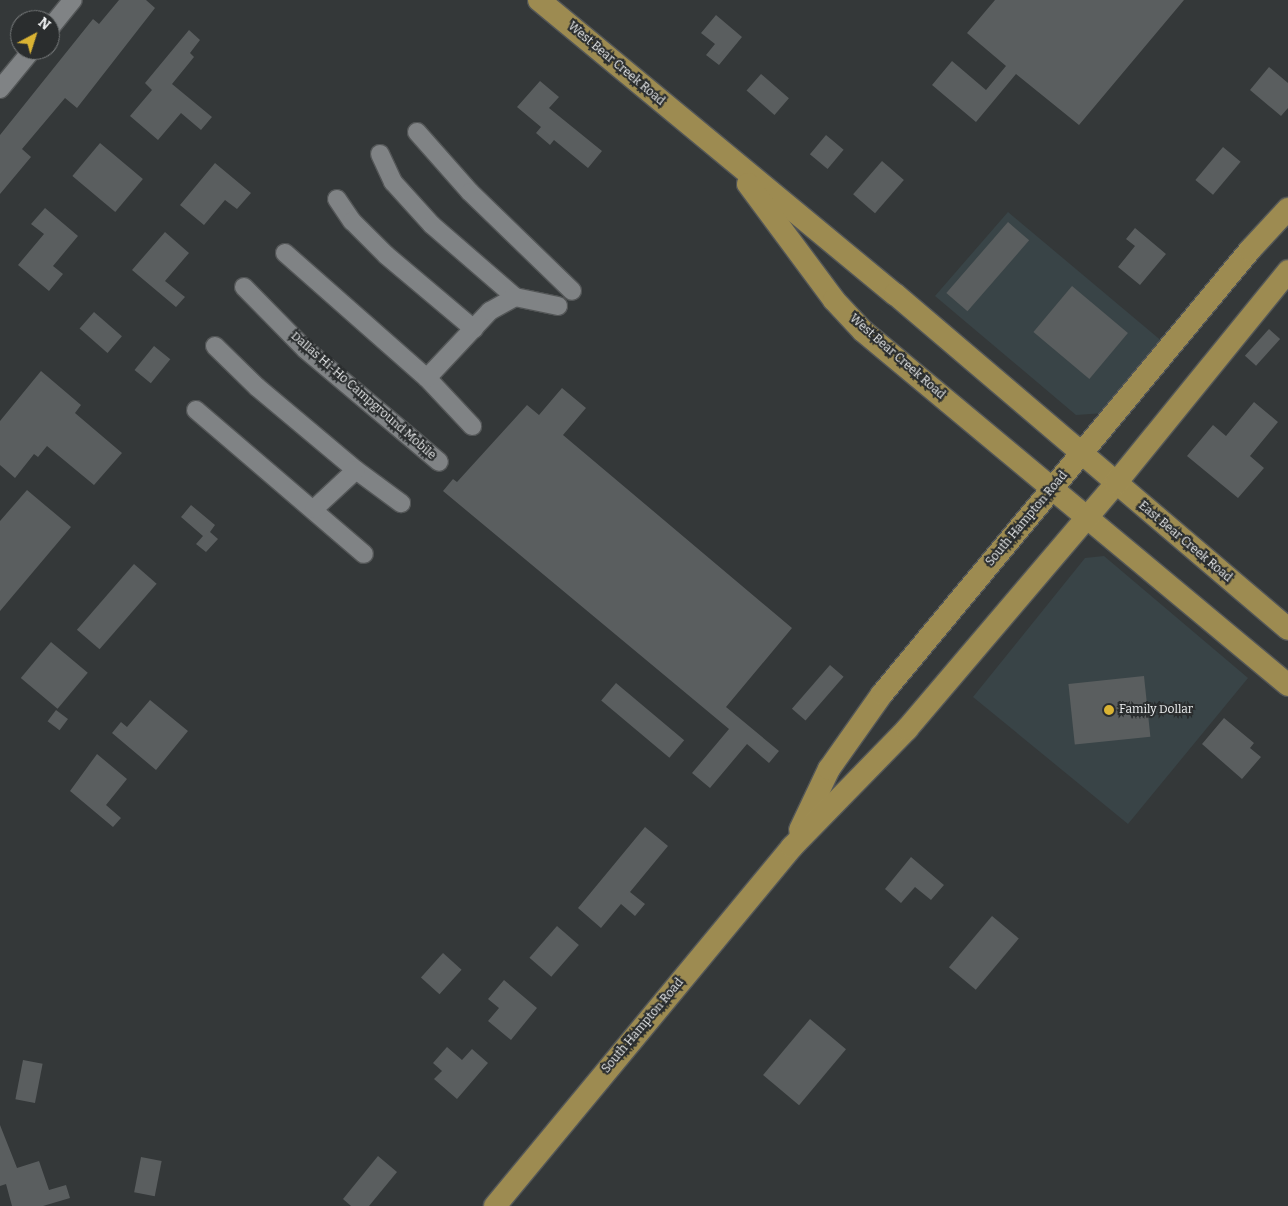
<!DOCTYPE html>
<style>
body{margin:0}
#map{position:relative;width:1288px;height:1206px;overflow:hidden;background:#343839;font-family:Bitter,serif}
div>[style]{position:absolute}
.built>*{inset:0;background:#394447}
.building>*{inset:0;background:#5a5e5f;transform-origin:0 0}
.roads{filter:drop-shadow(1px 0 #535657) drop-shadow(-1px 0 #535657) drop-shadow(0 1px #535657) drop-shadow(0 -1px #535657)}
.minor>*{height:18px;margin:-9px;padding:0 9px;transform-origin:9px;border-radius:9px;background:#808385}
.major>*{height:22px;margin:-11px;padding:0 11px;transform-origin:11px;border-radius:11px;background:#9d8b51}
.dots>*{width:14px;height:14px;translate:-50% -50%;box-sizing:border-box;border:2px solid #2a2d2e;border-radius:50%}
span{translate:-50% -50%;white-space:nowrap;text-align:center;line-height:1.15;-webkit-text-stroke:4px #2a2d2e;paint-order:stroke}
.street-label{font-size:12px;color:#f0f2f3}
.poi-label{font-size:12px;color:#f0f2f3}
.left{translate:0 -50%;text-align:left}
.north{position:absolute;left:10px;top:10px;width:50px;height:50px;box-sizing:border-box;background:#2a2d2e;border:1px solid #797c7d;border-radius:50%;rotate:40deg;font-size:14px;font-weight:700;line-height:20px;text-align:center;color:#f0f2f3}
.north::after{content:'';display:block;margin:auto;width:18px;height:22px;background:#dab333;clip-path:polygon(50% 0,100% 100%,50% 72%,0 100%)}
</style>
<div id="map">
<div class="built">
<i style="clip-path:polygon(1008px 212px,1170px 348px,1118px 412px,1076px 415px,935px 296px)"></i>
<i style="clip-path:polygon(1104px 556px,1248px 678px,1128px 824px,973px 697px,1085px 558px)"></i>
</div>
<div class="building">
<i style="clip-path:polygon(119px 0,146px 0,155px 8px,77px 108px,65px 98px,22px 149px,31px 157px,0 194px,0 135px,93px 19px,99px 24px)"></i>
<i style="clip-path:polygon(995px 0,1184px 0,1079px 125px,1016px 74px,976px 122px,932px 85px,952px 61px,986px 90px,1006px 66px,967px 33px)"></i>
<i style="clip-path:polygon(716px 15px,742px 37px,719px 65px,706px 55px,715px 44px,701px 33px)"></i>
<i style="clip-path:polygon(189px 30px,200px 40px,190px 53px,194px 57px,172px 84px,212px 117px,201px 130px,181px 113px,158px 140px,130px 116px,152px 90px,145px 83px)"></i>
<i style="clip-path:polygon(1269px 67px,1288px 83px,1288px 108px,1281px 116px,1250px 90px)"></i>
<i style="left:761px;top:74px;width:37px;height:22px;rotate:41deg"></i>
<i style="clip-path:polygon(540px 81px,559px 97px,549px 108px,602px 151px,588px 168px,554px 140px,550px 145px,536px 133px,541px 127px,517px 107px)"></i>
<i style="left:826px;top:135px;width:23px;height:25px;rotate:40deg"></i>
<i style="left:100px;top:143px;width:56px;height:43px;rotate:40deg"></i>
<i style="left:1223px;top:147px;width:23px;height:43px;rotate:40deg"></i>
<i style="left:882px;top:161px;width:29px;height:44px;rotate:41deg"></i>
<i style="clip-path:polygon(215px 163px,251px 193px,237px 209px,225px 200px,204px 225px,180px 205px)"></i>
<i style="clip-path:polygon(45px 208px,78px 236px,53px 266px,63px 274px,49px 291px,18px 265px,44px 234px,31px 224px)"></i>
<i style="left:1008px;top:222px;width:28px;height:94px;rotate:41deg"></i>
<i style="clip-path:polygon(1135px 228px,1166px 254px,1140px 285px,1118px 267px,1135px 246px,1126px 239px)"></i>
<i style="clip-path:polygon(165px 232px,189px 253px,165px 281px,185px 297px,176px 307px,132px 270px)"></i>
<i style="left:1072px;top:286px;width:73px;height:60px;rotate:40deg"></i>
<i style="left:94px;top:312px;width:37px;height:22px;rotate:41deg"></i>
<i style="left:1269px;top:329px;width:15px;height:36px;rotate:42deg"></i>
<i style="left:154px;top:346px;width:21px;height:31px;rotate:39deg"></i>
<i style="clip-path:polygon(41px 371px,81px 405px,75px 413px,122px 453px,94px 485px,47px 446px,38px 457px,34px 454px,15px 478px,0 465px,0 421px)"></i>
<i style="clip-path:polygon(562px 388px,586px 408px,563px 435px,792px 628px,726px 707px,779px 751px,769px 763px,747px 744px,710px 788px,692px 773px,729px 729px,443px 491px,453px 479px,457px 482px,527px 405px,539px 415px)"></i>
<i style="clip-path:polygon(1254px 402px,1278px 422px,1250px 456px,1264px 468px,1238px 498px,1187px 456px,1213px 425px,1226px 436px)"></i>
<i style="clip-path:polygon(27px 490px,71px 527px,0 611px,0 521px)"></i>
<i style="clip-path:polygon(191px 505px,215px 525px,210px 532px,218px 539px,206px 552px,196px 544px,203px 536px,181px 517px)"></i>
<i style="left:134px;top:564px;width:30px;height:87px;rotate:41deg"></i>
<i style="left:51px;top:642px;width:48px;height:47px;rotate:40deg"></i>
<i style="left:830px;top:665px;width:18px;height:58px;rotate:41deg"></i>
<i style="left:1144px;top:676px;width:61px;height:76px;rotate:84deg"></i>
<i style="left:616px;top:683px;width:89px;height:23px;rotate:40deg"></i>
<i style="clip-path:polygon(150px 700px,188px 731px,156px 770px,112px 733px,121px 722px,127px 727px)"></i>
<i style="left:56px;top:710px;width:15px;height:14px;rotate:37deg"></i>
<i style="clip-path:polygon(1224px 718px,1254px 743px,1250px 748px,1261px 757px,1242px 779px,1202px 744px)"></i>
<i style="clip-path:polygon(97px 754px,127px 779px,106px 805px,121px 818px,113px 827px,70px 791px)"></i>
<i style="clip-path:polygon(645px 827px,668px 846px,630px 892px,645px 904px,635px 916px,621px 904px,601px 928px,578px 908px)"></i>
<i style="clip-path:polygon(911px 857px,944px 885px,931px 900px,915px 887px,901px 903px,885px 889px)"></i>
<i style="left:992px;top:916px;width:35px;height:67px;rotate:40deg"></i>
<i style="left:557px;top:926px;width:29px;height:42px;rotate:41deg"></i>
<i style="left:443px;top:953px;width:25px;height:33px;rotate:42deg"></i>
<i style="clip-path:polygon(504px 980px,537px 1008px,511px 1040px,488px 1021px,499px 1008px,488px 999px)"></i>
<i style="left:810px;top:1019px;width:47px;height:73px;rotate:40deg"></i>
<i style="clip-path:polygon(447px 1047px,462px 1060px,472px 1049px,488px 1063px,457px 1099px,434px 1079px,442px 1071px,433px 1063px)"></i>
<i style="left:23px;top:1060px;width:20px;height:40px;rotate:11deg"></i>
<i style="clip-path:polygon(0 1125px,17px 1168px,39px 1161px,49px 1190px,66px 1185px,70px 1198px,43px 1206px,12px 1206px,6px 1184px,0 1186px)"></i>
<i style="clip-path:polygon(378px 1156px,397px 1172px,369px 1206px,351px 1206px,343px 1199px)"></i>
<i style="left:141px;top:1157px;width:21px;height:36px;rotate:11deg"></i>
</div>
<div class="roads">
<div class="minor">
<i style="left:50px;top:28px;width:36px;rotate:-51deg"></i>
<i style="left:0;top:89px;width:50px;rotate:-50.6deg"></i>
<i style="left:417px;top:132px;width:80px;rotate:48.5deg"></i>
<i style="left:470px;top:192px;width:142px;rotate:44.1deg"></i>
<i style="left:380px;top:154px;width:31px;rotate:65deg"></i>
<i style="left:393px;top:182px;width:58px;rotate:47.8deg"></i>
<i style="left:432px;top:225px;width:110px;rotate:40.9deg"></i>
<i style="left:515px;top:297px;width:44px;rotate:11.8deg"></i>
<i style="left:337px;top:199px;width:27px;rotate:56deg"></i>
<i style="left:352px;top:221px;width:48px;rotate:45deg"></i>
<i style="left:386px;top:255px;width:115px;rotate:40.1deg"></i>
<i style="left:285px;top:253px;width:189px;rotate:41.4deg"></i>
<i style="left:427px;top:378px;width:66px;rotate:46.8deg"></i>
<i style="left:244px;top:287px;width:87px;rotate:45.5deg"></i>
<i style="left:305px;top:349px;width:175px;rotate:40.1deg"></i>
<i style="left:215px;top:346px;width:59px;rotate:44.3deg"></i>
<i style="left:257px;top:387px;width:129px;rotate:40deg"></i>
<i style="left:356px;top:470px;width:56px;rotate:36.3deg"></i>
<i style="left:427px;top:378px;width:92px;rotate:-46.8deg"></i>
<i style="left:490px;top:311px;width:29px;rotate:-29deg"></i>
<i style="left:196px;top:410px;width:221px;rotate:40.6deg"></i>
<i style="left:314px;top:509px;width:57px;rotate:-42.9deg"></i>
</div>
<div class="major">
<i style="left:539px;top:0;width:462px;rotate:39.6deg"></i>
<i style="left:895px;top:294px;width:516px;rotate:40.44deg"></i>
<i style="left:748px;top:184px;width:144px;rotate:53.4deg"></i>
<i style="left:834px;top:300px;width:42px;rotate:46.9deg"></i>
<i style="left:863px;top:331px;width:553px;rotate:39.79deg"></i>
<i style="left:800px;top:830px;width:68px;rotate:-64.6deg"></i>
<i style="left:829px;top:769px;width:92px;rotate:-54.8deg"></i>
<i style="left:882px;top:694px;width:577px;rotate:-50.35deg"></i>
<i style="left:1250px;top:250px;width:56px;rotate:-47.2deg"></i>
<i style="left:495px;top:1206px;width:466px;rotate:-50.4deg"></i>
<i style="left:792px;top:847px;width:165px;rotate:-45.7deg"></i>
<i style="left:907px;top:729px;width:323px;rotate:-49.6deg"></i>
<i style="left:1116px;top:483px;width:273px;rotate:-50.9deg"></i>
</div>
</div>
<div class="dots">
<i style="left:1109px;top:710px;background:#dab333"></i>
</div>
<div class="street-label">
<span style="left:616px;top:64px;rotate:40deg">West Bear Creek Road</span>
<span style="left:897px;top:357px;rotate:41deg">West Bear Creek Road</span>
<span style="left:363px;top:396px;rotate:41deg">Dallas Hi-Ho Campground Mobile</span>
<span style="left:1027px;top:519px;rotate:-50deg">South Hampton Road</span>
<span style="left:1185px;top:542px;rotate:40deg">East Bear Creek Road</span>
<span style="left:643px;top:1026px;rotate:-50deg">South Hampton Road</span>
</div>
<div class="poi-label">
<span class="left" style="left:1119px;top:710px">Family Dollar</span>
</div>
<div class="north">N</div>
</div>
